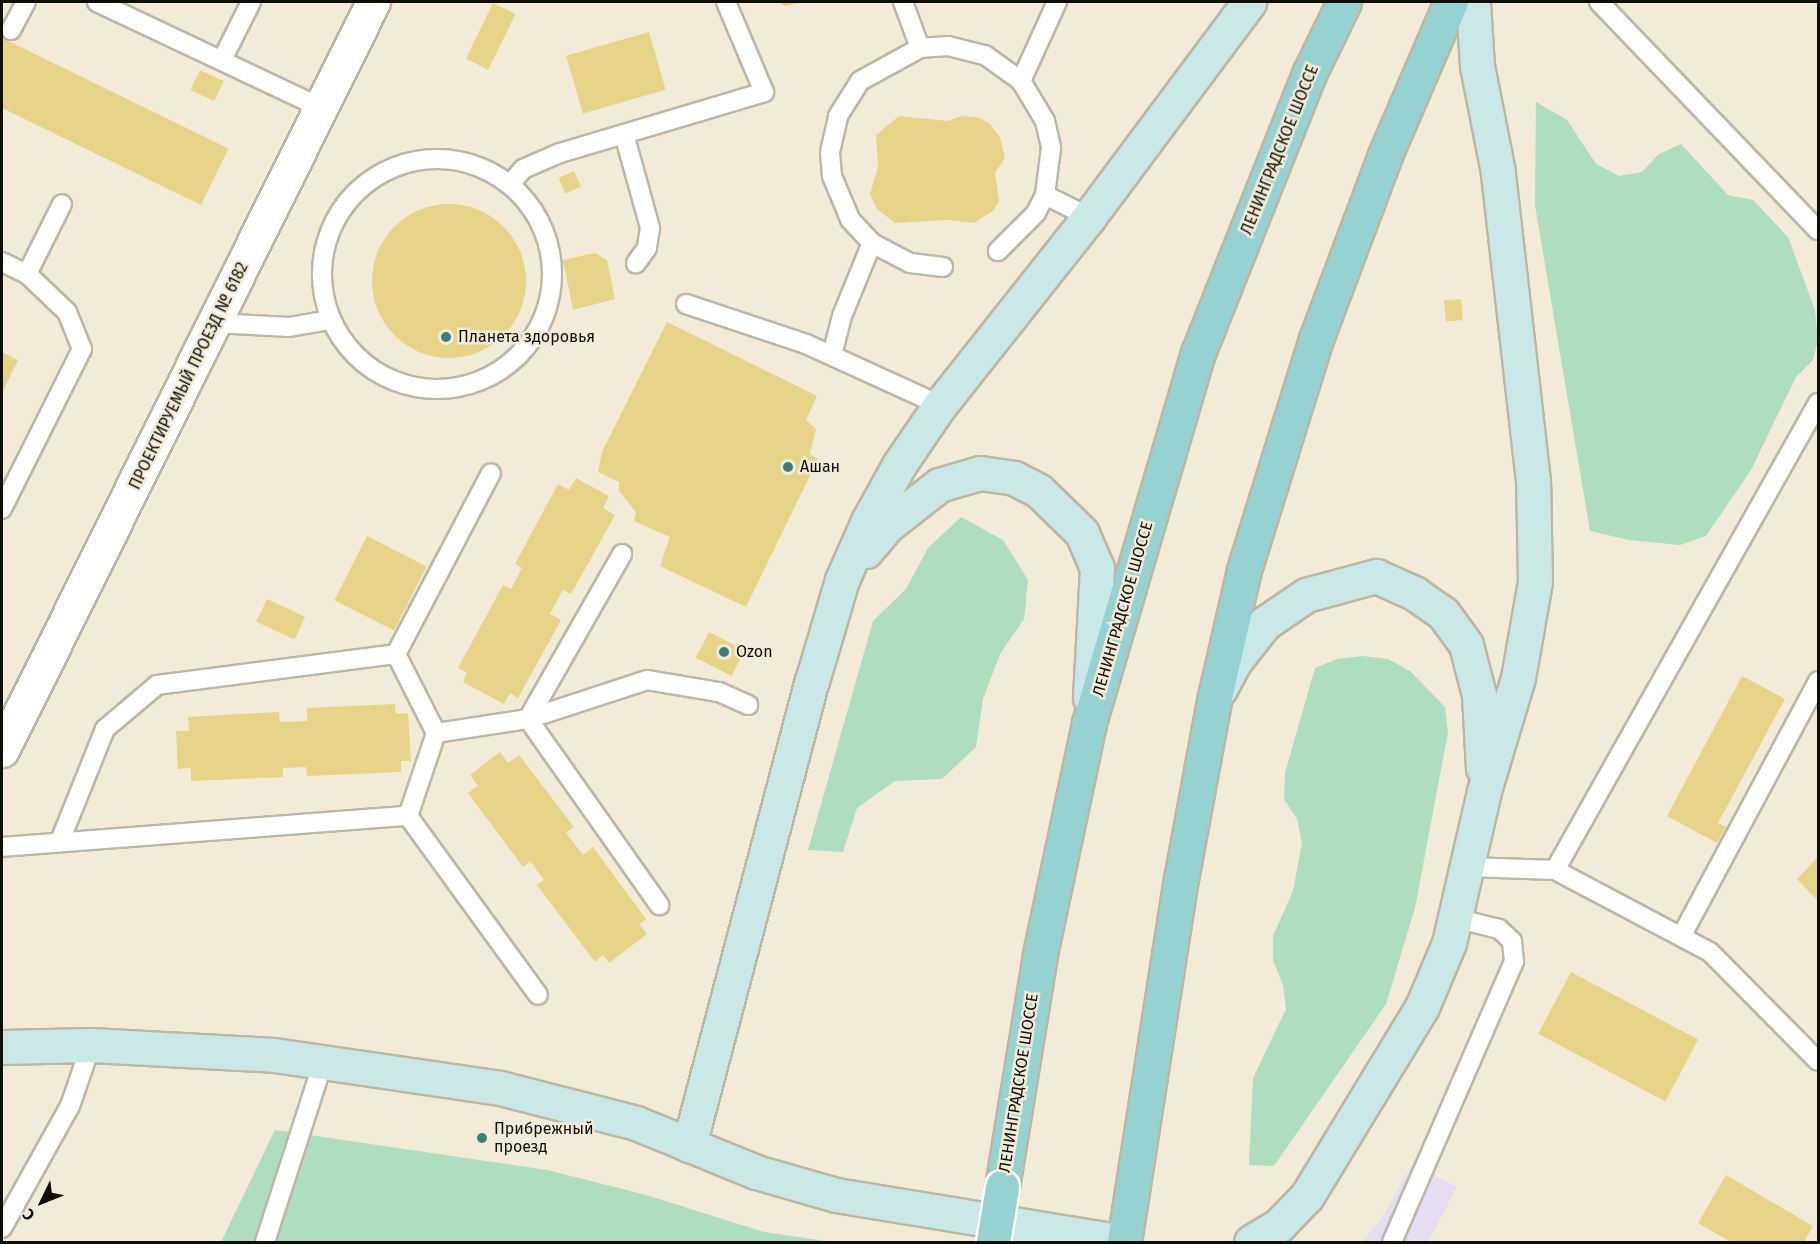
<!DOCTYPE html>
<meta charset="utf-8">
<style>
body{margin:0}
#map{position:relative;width:1820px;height:1244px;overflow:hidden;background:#f1ebd7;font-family:"Fira Sans",sans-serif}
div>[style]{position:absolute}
.industrial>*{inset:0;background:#e6ddf2}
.green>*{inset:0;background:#afddc0}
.building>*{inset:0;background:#e8d489;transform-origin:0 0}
.round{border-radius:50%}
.roads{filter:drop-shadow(2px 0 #bcb7a4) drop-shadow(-2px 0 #bcb7a4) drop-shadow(0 2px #bcb7a4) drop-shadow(0 -2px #bcb7a4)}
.lane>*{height:18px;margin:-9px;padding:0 9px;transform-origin:9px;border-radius:9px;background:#fff}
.lane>.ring{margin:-9px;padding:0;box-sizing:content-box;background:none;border:18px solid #fff;border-radius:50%}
.street>*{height:33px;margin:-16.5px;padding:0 16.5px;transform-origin:16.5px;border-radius:16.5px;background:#fff}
.secondary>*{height:33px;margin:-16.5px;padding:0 16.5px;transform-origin:16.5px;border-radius:16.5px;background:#cbe8e9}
.primary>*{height:33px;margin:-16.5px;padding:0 16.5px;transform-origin:16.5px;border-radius:16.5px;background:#97d2d3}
.bridges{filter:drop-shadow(2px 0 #fff) drop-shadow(-2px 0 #fff) drop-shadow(0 2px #fff) drop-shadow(0 -2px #fff)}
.primary-bridge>*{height:33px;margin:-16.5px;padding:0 16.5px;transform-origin:16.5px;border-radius:16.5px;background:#97d2d3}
.dots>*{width:16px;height:16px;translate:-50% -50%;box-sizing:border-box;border:3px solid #f1ebd7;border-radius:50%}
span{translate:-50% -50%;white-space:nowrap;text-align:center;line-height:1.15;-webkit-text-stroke:5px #f1ebd7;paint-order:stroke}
.street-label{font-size:16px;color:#0f0e07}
.poi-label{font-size:16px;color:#0f0e07}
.left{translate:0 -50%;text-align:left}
.frame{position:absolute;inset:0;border:3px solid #0f0e07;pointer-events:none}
.north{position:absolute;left:12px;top:1172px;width:60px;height:60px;-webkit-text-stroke:4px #f1ebd7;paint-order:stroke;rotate:227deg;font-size:16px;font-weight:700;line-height:24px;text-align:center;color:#0f0e07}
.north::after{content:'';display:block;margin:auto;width:21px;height:27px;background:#0f0e07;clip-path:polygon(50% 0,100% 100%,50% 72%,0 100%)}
</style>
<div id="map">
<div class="industrial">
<i style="clip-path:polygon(1412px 1165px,1457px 1187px,1428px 1242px,1362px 1242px,1380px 1221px)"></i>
</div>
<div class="green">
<i style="clip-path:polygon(1536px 102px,1567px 120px,1596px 164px,1619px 176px,1642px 172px,1659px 154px,1681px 144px,1728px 195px,1753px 200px,1788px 237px,1815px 310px,1818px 340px,1813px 360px,1796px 377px,1751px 470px,1706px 536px,1680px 545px,1629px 540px,1590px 531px,1535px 205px)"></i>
<i style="clip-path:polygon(961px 517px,1003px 540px,1028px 580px,1024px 619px,1000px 654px,983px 699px,976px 747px,942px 779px,895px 781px,857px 808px,843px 852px,808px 850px,873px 621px,906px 589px,928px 548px)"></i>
<i style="clip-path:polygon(1363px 656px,1388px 659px,1410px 671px,1445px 707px,1448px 732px,1415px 908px,1386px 1004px,1274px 1166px,1249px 1165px,1253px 1078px,1286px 1009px,1283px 985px,1273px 960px,1273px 936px,1293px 891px,1302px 843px,1297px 819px,1284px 799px,1285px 773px,1315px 668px,1337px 659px)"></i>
<i style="clip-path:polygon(275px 1130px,547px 1170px,646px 1195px,764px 1232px,832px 1242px,221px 1242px)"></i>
</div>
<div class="building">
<i style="clip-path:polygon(779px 2px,803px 2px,785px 6px)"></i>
<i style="left:493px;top:3px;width:25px;height:62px;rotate:26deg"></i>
<i style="left:649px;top:32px;width:60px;height:86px;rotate:74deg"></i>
<i style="left:2px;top:38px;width:252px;height:63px;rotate:26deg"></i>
<i style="left:200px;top:70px;width:26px;height:22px;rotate:25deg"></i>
<i style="clip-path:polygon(899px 116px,948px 121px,962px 116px,977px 117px,989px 123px,1000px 137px,1005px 158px,995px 173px,999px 201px,993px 211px,974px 223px,947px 220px,895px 223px,877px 209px,870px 194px,878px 167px,876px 135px)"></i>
<i style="left:574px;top:171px;width:17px;height:17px;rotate:66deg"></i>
<i class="round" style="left:372px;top:204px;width:154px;height:154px"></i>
<i style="clip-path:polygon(595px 253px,607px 260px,615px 299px,573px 310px,563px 260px)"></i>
<i style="left:1461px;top:299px;width:21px;height:17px;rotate:85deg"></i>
<i style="clip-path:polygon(667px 322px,817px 396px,806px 420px,816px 429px,810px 454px,818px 459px,746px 607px,660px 566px,670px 537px,634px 521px,636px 512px,619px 491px,619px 482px,598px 472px,602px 452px)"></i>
<i style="clip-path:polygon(2px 352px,18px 360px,2px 393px)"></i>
<i style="clip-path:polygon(576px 478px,609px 496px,603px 508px,615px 515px,571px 594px,563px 590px,550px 614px,561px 620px,518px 698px,510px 693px,504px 704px,463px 682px,467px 673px,458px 668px,503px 585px,511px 589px,522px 568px,515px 564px,558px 484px,569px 490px)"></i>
<i style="left:367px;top:536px;width:67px;height:72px;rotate:27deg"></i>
<i style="left:267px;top:599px;width:42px;height:25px;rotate:25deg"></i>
<i style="left:709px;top:632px;width:40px;height:29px;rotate:27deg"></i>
<i style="clip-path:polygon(1742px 676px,1785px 699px,1718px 823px,1726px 827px,1717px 843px,1667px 816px)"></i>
<i style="clip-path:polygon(395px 704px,396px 714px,408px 713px,411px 761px,401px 761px,401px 772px,307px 776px,306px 767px,283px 768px,283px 777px,191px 781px,191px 768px,178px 769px,176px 731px,189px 731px,188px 717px,279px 712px,280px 722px,307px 721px,307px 708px)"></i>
<i style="clip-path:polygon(500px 752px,508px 763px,519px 755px,574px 827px,566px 833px,583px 855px,593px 847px,646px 919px,639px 924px,647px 934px,609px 963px,603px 955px,595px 962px,537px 885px,544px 880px,530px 861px,523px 867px,468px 793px,478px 786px,470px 775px)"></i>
<i style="clip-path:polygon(1818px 857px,1818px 901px,1797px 879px)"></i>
<i style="left:1571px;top:972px;width:144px;height:70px;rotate:28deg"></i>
<i style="clip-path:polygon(1726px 1175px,1813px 1226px,1804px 1242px,1731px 1242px,1698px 1223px)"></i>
</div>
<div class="roads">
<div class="lane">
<i style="left:97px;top:2px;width:248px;rotate:25.3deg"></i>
<i style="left:903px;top:2px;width:49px;rotate:69.7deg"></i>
<i style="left:1599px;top:2px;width:316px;rotate:46.2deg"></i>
<i style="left:11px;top:30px;width:32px;rotate:-62deg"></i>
<i style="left:222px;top:60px;width:65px;rotate:-63.4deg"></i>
<i style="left:1021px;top:81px;width:87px;rotate:-65.5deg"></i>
<i style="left:624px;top:134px;width:98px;rotate:74.5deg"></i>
<i style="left:650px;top:228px;width:20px;rotate:99deg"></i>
<i style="left:647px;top:248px;width:19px;rotate:126deg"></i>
<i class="ring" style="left:322px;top:159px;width:212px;height:212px"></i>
<i style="left:511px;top:183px;width:18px;rotate:-49deg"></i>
<i style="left:523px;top:169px;width:40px;rotate:-23.4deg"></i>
<i style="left:560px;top:153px;width:213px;rotate:-16.6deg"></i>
<i style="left:764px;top:92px;width:98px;rotate:-112.9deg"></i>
<i style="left:1045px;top:195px;width:49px;rotate:26.6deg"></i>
<i style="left:2px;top:262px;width:28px;rotate:26deg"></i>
<i style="left:27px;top:274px;width:55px;rotate:43.5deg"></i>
<i style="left:67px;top:312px;width:40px;rotate:68deg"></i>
<i style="left:82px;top:349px;width:179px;rotate:116.6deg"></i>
<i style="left:943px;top:267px;width:33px;rotate:-173deg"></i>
<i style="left:910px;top:263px;width:43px;rotate:-152.2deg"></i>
<i style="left:872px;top:243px;width:33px;rotate:-133deg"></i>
<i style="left:850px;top:219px;width:47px;rotate:-112.7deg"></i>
<i style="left:832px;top:176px;width:24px;rotate:-95deg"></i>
<i style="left:830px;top:152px;width:37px;rotate:-77deg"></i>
<i style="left:838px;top:116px;width:41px;rotate:-57.8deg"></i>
<i style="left:860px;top:81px;width:68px;rotate:-28.8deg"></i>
<i style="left:920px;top:48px;width:28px;rotate:-4deg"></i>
<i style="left:948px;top:46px;width:38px;rotate:14deg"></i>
<i style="left:985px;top:55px;width:44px;rotate:35.8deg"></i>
<i style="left:1021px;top:81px;width:47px;rotate:59deg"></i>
<i style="left:1045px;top:121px;width:28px;rotate:77deg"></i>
<i style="left:1051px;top:148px;width:47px;rotate:97.3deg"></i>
<i style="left:1045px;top:195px;width:20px;rotate:117deg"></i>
<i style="left:1036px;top:213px;width:54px;rotate:135deg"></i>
<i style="left:27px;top:274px;width:78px;rotate:-63.4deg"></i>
<i style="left:686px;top:304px;width:126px;rotate:18.4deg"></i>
<i style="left:806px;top:344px;width:147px;rotate:24.5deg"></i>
<i style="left:215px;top:323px;width:74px;rotate:3.1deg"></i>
<i style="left:289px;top:327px;width:42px;rotate:-9.7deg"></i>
<i style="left:832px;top:355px;width:40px;rotate:-75.6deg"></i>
<i style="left:842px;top:316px;width:79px;rotate:-67.7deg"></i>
<i style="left:396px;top:654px;width:89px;rotate:63.1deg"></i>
<i style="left:436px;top:733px;width:88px;rotate:108.6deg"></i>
<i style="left:528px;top:719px;width:125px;rotate:-18.1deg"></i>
<i style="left:647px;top:680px;width:73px;rotate:9.5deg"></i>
<i style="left:719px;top:692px;width:32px;rotate:24deg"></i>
<i style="left:528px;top:719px;width:190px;rotate:-60.3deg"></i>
<i style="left:436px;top:733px;width:93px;rotate:-8.7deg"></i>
<i style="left:528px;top:719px;width:228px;rotate:54.8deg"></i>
<i style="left:60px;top:841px;width:121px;rotate:-68.1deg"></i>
<i style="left:105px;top:729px;width:68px;rotate:-40.2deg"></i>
<i style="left:157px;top:685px;width:241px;rotate:-7.4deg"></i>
<i style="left:396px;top:654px;width:204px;rotate:-62.3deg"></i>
<i style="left:2px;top:847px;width:407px;rotate:-4.4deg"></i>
<i style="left:408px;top:816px;width:221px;rotate:54deg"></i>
<i style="left:1469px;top:867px;width:86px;rotate:2deg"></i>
<i style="left:1555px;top:870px;width:536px;rotate:-60.61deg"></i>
<i style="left:1555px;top:870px;width:175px;rotate:27.9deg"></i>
<i style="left:1710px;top:952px;width:153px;rotate:45.3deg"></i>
<i style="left:1682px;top:935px;width:288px;rotate:-61.8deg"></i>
<i style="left:2px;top:1228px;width:140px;rotate:-60.9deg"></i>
<i style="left:70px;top:1106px;width:65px;rotate:-71deg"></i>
<i style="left:265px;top:1242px;width:192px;rotate:-72.1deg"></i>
<i style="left:1392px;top:1242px;width:306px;rotate:-66.5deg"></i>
<i style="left:1514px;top:961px;width:20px;rotate:-96deg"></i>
<i style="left:1512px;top:941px;width:18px;rotate:-137deg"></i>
<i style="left:1499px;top:929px;width:45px;rotate:-166deg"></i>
</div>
<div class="street">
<i style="left:2px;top:750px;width:835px;rotate:-63.62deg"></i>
</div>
<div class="secondary">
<i style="left:866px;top:551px;width:34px;rotate:-50deg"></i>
<i style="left:888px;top:525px;width:65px;rotate:-38.1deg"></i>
<i style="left:939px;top:485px;width:43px;rotate:-16.3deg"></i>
<i style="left:980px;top:473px;width:34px;rotate:8deg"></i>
<i style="left:1014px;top:478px;width:28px;rotate:27deg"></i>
<i style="left:1039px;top:491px;width:60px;rotate:44.3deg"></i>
<i style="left:1082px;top:533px;width:38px;rotate:67deg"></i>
<i style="left:1097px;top:568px;width:130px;rotate:93.1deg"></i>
<i style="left:1220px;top:689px;width:32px;rotate:-62deg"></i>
<i style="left:1235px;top:661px;width:48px;rotate:-51.7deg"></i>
<i style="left:1265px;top:623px;width:50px;rotate:-34.3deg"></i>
<i style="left:1306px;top:595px;width:73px;rotate:-15.2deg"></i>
<i style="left:1376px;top:576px;width:42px;rotate:24.1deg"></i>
<i style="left:1414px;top:593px;width:35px;rotate:35deg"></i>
<i style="left:1443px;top:613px;width:39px;rotate:54deg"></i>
<i style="left:1466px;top:645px;width:52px;rotate:75.4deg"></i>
<i style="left:1479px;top:695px;width:73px;rotate:86.9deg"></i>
<i style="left:2px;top:1047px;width:89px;rotate:-1.3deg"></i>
<i style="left:91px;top:1045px;width:183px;rotate:3.1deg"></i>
<i style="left:274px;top:1055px;width:228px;rotate:8.3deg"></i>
<i style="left:500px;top:1088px;width:140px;rotate:14.4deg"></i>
<i style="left:636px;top:1123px;width:130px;rotate:22.2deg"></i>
<i style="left:756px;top:1172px;width:83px;rotate:16deg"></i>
<i style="left:836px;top:1195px;width:290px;rotate:9.3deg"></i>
<i style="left:689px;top:1145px;width:480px;rotate:-75.2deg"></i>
<i style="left:812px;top:681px;width:105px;rotate:-73.5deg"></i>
<i style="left:842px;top:580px;width:64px;rotate:-66.2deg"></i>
<i style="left:868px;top:521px;width:64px;rotate:-61deg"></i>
<i style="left:899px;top:465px;width:73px;rotate:-55.7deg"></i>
<i style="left:940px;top:405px;width:240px;rotate:-51.6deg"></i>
<i style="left:1089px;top:217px;width:268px;rotate:-53.3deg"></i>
<i style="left:1251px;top:1242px;width:33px;rotate:-31deg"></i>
<i style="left:1279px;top:1225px;width:40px;rotate:-46deg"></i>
<i style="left:1307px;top:1196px;width:221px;rotate:-58.7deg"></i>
<i style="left:1422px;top:1007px;width:69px;rotate:-67.1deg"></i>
<i style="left:1449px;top:943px;width:156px;rotate:-77deg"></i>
<i style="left:1484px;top:791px;width:118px;rotate:-73.3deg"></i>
<i style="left:1518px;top:678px;width:97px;rotate:-80deg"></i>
<i style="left:1535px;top:582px;width:101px;rotate:-91.1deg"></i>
<i style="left:1533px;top:481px;width:311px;rotate:-96.5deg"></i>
<i style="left:1498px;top:172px;width:108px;rotate:-101.2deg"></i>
<i style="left:1477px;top:66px;width:64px;rotate:-93.6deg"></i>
</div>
<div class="primary">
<i style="left:1002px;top:1187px;width:236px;rotate:-80.7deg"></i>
<i style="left:1040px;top:954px;width:236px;rotate:-78deg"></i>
<i style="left:1089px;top:723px;width:386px;rotate:-73.6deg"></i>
<i style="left:1198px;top:353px;width:300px;rotate:-68.3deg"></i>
<i style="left:1309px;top:74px;width:80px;rotate:-64.1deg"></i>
<i style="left:1124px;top:1242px;width:367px;rotate:-81.1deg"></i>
<i style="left:1181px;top:879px;width:181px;rotate:-79.5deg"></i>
<i style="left:1214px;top:701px;width:134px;rotate:-77.1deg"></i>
<i style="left:1244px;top:570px;width:242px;rotate:-72.7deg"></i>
<i style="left:1316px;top:339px;width:197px;rotate:-69.4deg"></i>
<i style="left:1385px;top:155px;width:167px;rotate:-66.7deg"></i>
</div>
</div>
<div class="bridges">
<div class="primary-bridge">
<i style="left:993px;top:1242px;width:56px;rotate:-80.7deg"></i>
</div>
</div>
<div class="dots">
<i style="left:446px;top:337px;background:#39807a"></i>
<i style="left:788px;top:467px;background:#39807a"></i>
<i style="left:724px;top:652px;background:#39807a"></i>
<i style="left:482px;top:1138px;background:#39807a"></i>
</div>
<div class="street-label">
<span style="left:1280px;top:150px;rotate:-68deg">ЛЕНИНГРАДСКОЕ ШОССЕ</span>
<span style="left:189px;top:376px;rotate:-64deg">ПРОЕКТИРУЕМЫЙ ПРОЕЗД № 6182</span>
<span style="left:1123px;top:609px;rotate:-74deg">ЛЕНИНГРАДСКОЕ ШОССЕ</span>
<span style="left:1019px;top:1083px;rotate:-81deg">ЛЕНИНГРАДСКОЕ ШОССЕ</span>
</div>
<div class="poi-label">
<span class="left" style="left:458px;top:337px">Планета здоровья</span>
<span class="left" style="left:800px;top:467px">Ашан</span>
<span class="left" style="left:736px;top:652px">Ozon</span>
<span class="left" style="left:494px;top:1138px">Прибрежный<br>проезд</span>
</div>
<div class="frame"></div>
<div class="north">С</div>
</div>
